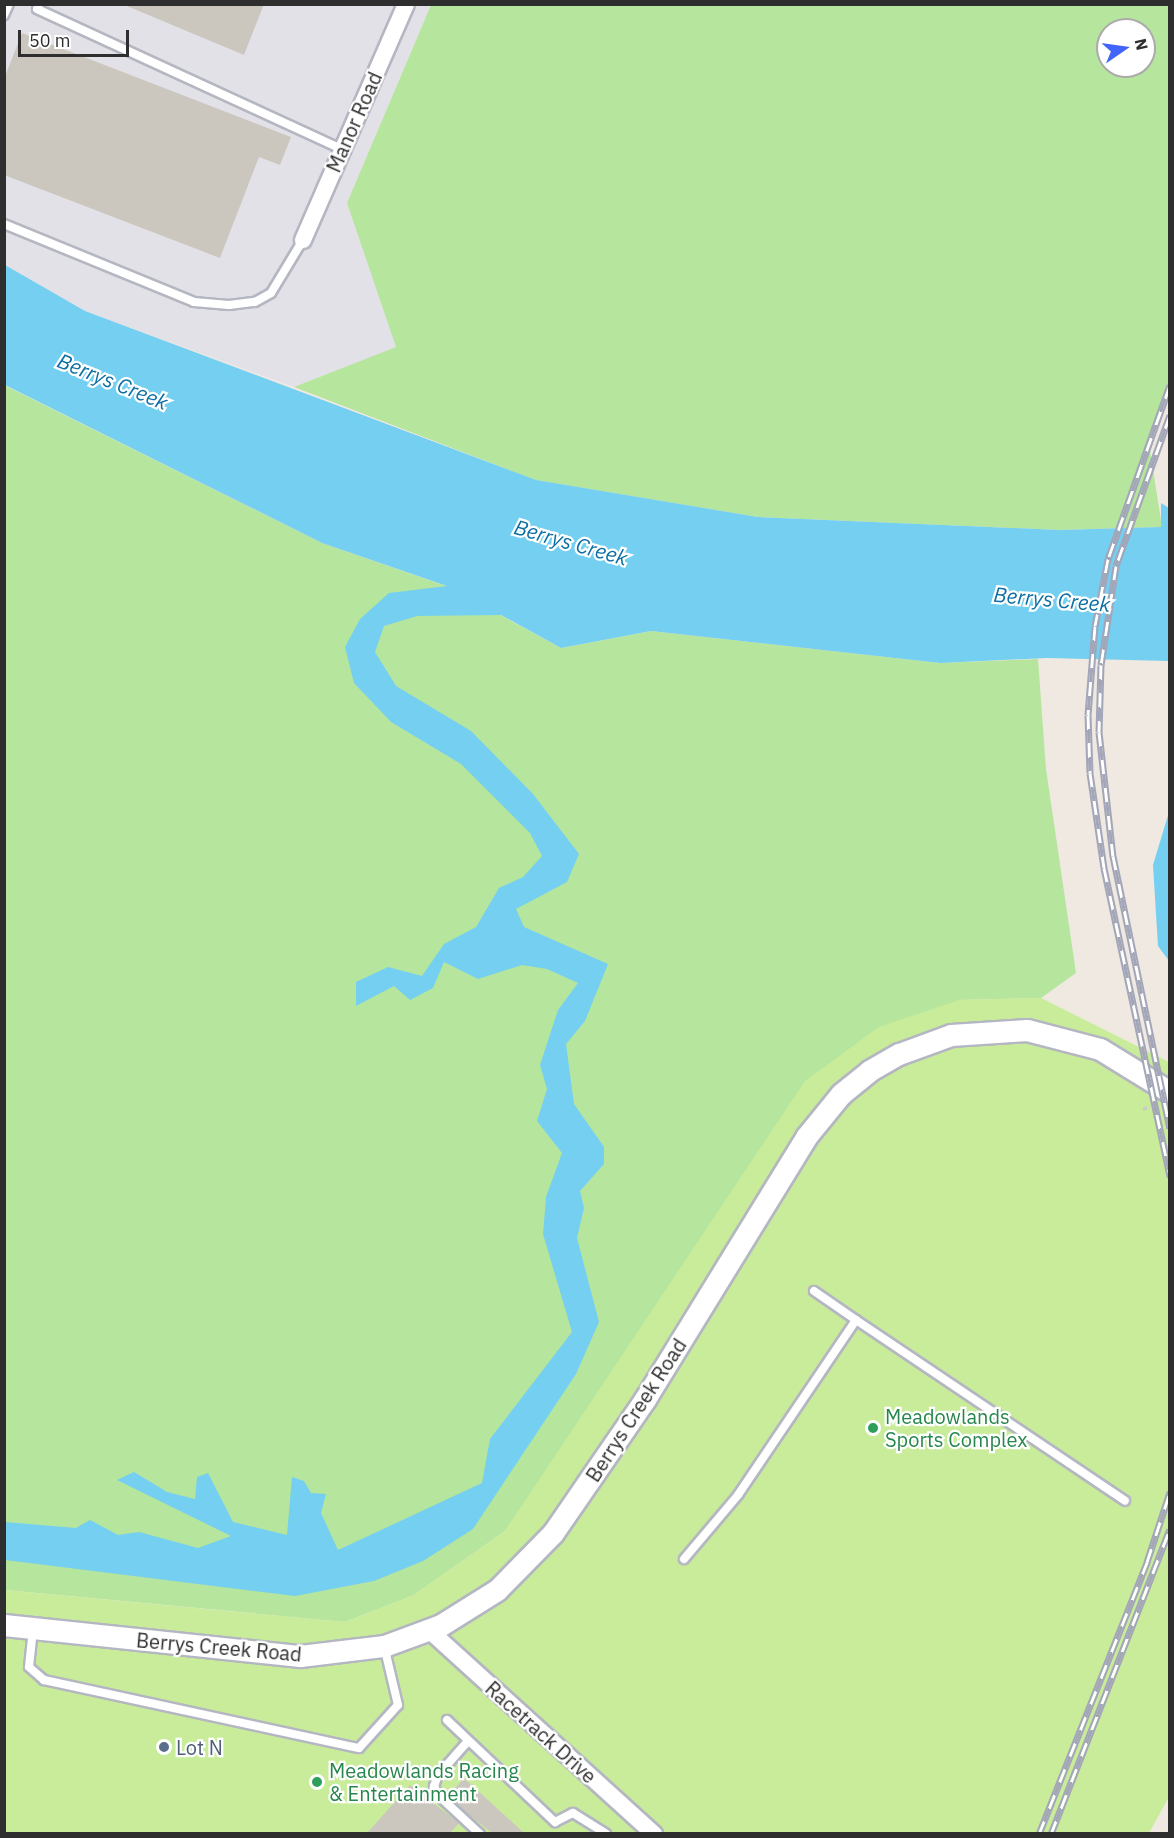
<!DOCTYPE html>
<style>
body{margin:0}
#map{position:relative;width:1174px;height:1838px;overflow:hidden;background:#efe9e1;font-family:"IBM Plex Sans",sans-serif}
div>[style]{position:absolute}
.industrial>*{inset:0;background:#e3e1e8}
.green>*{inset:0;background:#b6e59e}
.pitch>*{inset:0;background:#c9ec9a}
.water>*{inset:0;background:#75cff0}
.building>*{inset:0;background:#cbc7bf}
.path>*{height:3px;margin-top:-1.5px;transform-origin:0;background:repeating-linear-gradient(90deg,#c9c9c9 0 4.5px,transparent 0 7.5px)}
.roads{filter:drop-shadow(2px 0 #b4b7c1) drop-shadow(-2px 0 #b4b7c1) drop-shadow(0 2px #b4b7c1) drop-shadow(0 -2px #b4b7c1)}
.service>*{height:8px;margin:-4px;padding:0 4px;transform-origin:4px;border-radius:4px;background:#fff}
.minor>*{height:16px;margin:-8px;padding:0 8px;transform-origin:8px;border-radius:8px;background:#fff}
.tertiary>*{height:21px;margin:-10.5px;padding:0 10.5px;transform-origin:10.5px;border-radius:10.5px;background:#fff}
.rail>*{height:7px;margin-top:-3.5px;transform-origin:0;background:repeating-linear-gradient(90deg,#fff 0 14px,#a3a6b8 0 28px);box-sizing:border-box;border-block:2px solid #a3a6b8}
.dots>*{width:16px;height:16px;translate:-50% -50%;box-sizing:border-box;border:3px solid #fff;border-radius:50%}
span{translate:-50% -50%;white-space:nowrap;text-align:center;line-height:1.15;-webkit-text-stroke:4.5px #fff;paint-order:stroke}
.street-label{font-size:20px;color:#2e2e2e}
.leisure-label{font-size:20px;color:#27864d}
.left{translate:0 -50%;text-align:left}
.service-label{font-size:20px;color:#4e5e75}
.water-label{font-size:21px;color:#0d6fa3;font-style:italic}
.frame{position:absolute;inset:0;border:6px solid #2e2e2e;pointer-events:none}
.north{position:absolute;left:1096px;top:18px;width:60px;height:60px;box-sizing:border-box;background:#fff;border:2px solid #ababab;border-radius:50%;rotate:77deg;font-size:16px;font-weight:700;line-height:24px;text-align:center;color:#2e2e2e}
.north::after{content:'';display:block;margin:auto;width:21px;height:27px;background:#4264fb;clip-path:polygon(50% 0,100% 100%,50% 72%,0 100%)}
.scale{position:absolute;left:18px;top:30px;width:111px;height:27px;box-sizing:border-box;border:3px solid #2e2e2e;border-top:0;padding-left:8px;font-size:18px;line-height:21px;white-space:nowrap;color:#2e2e2e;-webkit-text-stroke:4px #fff;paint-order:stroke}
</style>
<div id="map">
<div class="industrial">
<i style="clip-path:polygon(5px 5px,431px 5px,347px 203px,397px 347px,294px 387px,84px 311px,5px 265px)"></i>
</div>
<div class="green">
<i style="clip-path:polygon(evenodd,431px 5px,1169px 5px,1169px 391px,1149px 444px,1162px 527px,1060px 530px,758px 517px,535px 480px,294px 387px,396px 347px,347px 203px,431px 5px,1108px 30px,1144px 30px,1144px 66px,1108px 66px,1108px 30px)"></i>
<i style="clip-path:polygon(4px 385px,322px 543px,449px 587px,561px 648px,651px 631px,940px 663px,1038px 659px,1046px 769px,1076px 973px,1041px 998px,959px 1000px,647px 1325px,505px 1531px,414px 1595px,345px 1622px,5px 1590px)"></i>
</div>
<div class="pitch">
<i style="clip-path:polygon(1041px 998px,1169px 1062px,1170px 1795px,1149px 1833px,5px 1833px,4px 1590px,345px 1622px,414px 1595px,505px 1531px,805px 1081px,879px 1027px,959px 1000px)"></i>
</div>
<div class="water">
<i style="clip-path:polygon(5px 265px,85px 311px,536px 480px,758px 517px,1060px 530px,1161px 527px,1161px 503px,1169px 508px,1169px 661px,1047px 658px,940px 663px,651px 631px,561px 648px,501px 615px,417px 616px,384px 626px,375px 652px,396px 686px,471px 731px,533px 794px,579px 854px,567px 882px,516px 909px,524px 927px,608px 964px,585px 1021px,566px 1044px,574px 1104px,604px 1147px,604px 1164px,580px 1191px,584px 1208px,577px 1238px,599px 1322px,576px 1374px,473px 1529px,423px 1561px,374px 1581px,295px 1596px,5px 1560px,5px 1522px,76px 1528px,90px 1520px,118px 1535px,139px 1532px,198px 1548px,231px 1536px,117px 1480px,134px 1472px,167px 1492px,195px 1499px,197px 1477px,208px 1473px,233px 1522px,287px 1535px,292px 1477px,304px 1481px,311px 1493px,326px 1494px,321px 1513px,338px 1550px,482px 1483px,490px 1439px,572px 1332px,543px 1234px,546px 1197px,562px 1153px,537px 1121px,547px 1089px,540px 1065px,558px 1010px,578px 983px,547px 969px,522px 965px,478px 979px,444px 962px,433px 988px,410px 1000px,394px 986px,356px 1006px,356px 982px,388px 967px,422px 976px,444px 944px,476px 927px,499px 888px,523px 877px,542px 856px,530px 833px,461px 764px,391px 722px,354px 683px,345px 647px,360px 619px,389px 593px,447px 586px,322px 543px,5px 385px)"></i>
<i style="clip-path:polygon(1169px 812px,1169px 961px,1158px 946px,1153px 865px)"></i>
</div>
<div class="building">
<i style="clip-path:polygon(122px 4px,264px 4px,244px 55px)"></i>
<i style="clip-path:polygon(22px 33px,291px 137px,280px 165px,259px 157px,220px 258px,4px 175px,4px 79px)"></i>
<i style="clip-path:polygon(464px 1778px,524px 1833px,492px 1833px,468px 1814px,448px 1796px)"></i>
<i style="clip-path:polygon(410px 1785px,459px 1823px,450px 1833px,367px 1833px)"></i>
</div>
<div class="path">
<i style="left:1143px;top:1109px;width:8px;rotate:-23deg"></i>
</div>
<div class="roads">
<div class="service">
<i style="left:39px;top:4px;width:5px;rotate:112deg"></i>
<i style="left:37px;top:9px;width:336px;rotate:24.7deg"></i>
<i style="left:4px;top:15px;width:12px;rotate:-66deg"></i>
<i style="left:4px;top:224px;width:205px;rotate:22.3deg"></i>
<i style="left:194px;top:302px;width:35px;rotate:5deg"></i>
<i style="left:229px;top:305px;width:26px;rotate:-7deg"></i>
<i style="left:255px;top:302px;width:18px;rotate:-29deg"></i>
<i style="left:271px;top:293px;width:62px;rotate:-58.9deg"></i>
<i style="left:856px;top:1320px;width:324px;rotate:33.9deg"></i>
<i style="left:684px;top:1559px;width:84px;rotate:-49.8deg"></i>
<i style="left:738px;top:1495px;width:211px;rotate:-56deg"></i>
<i style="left:856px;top:1320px;width:51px;rotate:-145.4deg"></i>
<i style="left:33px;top:1629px;width:38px;rotate:96deg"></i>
<i style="left:29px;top:1667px;width:20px;rotate:41deg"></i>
<i style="left:44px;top:1680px;width:322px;rotate:12.2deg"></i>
<i style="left:359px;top:1748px;width:58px;rotate:-47.8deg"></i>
<i style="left:398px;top:1705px;width:61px;rotate:-103.3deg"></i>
<i style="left:447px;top:1720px;width:149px;rotate:43.4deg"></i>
<i style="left:555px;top:1822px;width:20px;rotate:-27deg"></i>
<i style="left:573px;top:1813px;width:39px;rotate:32deg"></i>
<i style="left:468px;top:1741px;width:45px;rotate:131.4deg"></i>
<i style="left:438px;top:1775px;width:12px;rotate:110deg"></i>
<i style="left:434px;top:1786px;width:10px;rotate:66deg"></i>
<i style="left:438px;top:1795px;width:57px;rotate:42.9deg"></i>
</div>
<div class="minor">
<i style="left:303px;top:240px;width:257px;rotate:-66.4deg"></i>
<i style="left:429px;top:1630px;width:304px;rotate:42.2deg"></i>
</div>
<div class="tertiary">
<i style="left:4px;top:1625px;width:298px;rotate:6deg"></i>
<i style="left:300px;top:1656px;width:85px;rotate:-6.8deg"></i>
<i style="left:384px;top:1646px;width:61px;rotate:-20.2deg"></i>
<i style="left:441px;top:1625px;width:66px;rotate:-32deg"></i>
<i style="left:497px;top:1590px;width:80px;rotate:-45.5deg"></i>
<i style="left:553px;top:1533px;width:163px;rotate:-55.5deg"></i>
<i style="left:645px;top:1399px;width:308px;rotate:-58.4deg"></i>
<i style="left:806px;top:1137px;width:55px;rotate:-50.9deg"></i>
<i style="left:841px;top:1094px;width:36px;rotate:-39deg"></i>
<i style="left:869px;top:1071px;width:34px;rotate:-30deg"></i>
<i style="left:899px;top:1054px;width:55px;rotate:-20.1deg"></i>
<i style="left:951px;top:1035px;width:76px;rotate:-3.8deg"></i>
<i style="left:1027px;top:1030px;width:75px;rotate:14.6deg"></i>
<i style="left:1100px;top:1049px;width:82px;rotate:31.6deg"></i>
</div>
</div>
<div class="rail">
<i style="left:1170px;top:385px;width:185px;rotate:109.6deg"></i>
<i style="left:1108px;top:559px;width:68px;rotate:101deg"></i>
<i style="left:1095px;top:626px;width:89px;rotate:94.5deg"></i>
<i style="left:1088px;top:715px;width:58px;rotate:88deg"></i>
<i style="left:1090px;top:773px;width:96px;rotate:81.6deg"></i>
<i style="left:1104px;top:868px;width:316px;rotate:77.9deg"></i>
<i style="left:1170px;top:415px;width:160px;rotate:109.7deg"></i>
<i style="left:1116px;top:566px;width:100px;rotate:98.6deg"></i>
<i style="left:1101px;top:665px;width:67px;rotate:91.7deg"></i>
<i style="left:1099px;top:732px;width:125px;rotate:83.6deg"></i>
<i style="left:1113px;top:856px;width:278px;rotate:78.2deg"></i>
<i style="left:1039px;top:1834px;width:293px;rotate:-68.3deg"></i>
<i style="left:1147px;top:1562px;width:74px;rotate:-71.8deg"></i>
<i style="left:1051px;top:1834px;width:327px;rotate:-68.7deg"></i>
</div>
<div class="dots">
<i style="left:873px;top:1428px;background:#2e9e5b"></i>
<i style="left:164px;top:1747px;background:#5c6f8a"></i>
<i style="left:317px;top:1782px;background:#2e9e5b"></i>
</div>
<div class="street-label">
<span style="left:354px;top:122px;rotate:-66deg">Manor Road</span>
<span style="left:636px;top:1410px;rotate:-57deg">Berrys Creek Road</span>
<span style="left:219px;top:1647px;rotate:5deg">Berrys Creek Road</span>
<span style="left:541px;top:1732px;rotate:42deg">Racetrack Drive</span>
</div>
<div class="leisure-label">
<span class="left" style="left:885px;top:1428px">Meadowlands<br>Sports Complex</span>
<span class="left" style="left:329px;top:1782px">Meadowlands Racing<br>&amp; Entertainment</span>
</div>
<div class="service-label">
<span class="left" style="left:176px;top:1747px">Lot N</span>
</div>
<div class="water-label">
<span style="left:113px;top:381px;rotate:22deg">Berrys Creek</span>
<span style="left:571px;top:542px;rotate:16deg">Berrys Creek</span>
<span style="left:1052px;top:599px;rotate:5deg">Berrys Creek</span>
</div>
<div class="frame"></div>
<div class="north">N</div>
<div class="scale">50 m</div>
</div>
